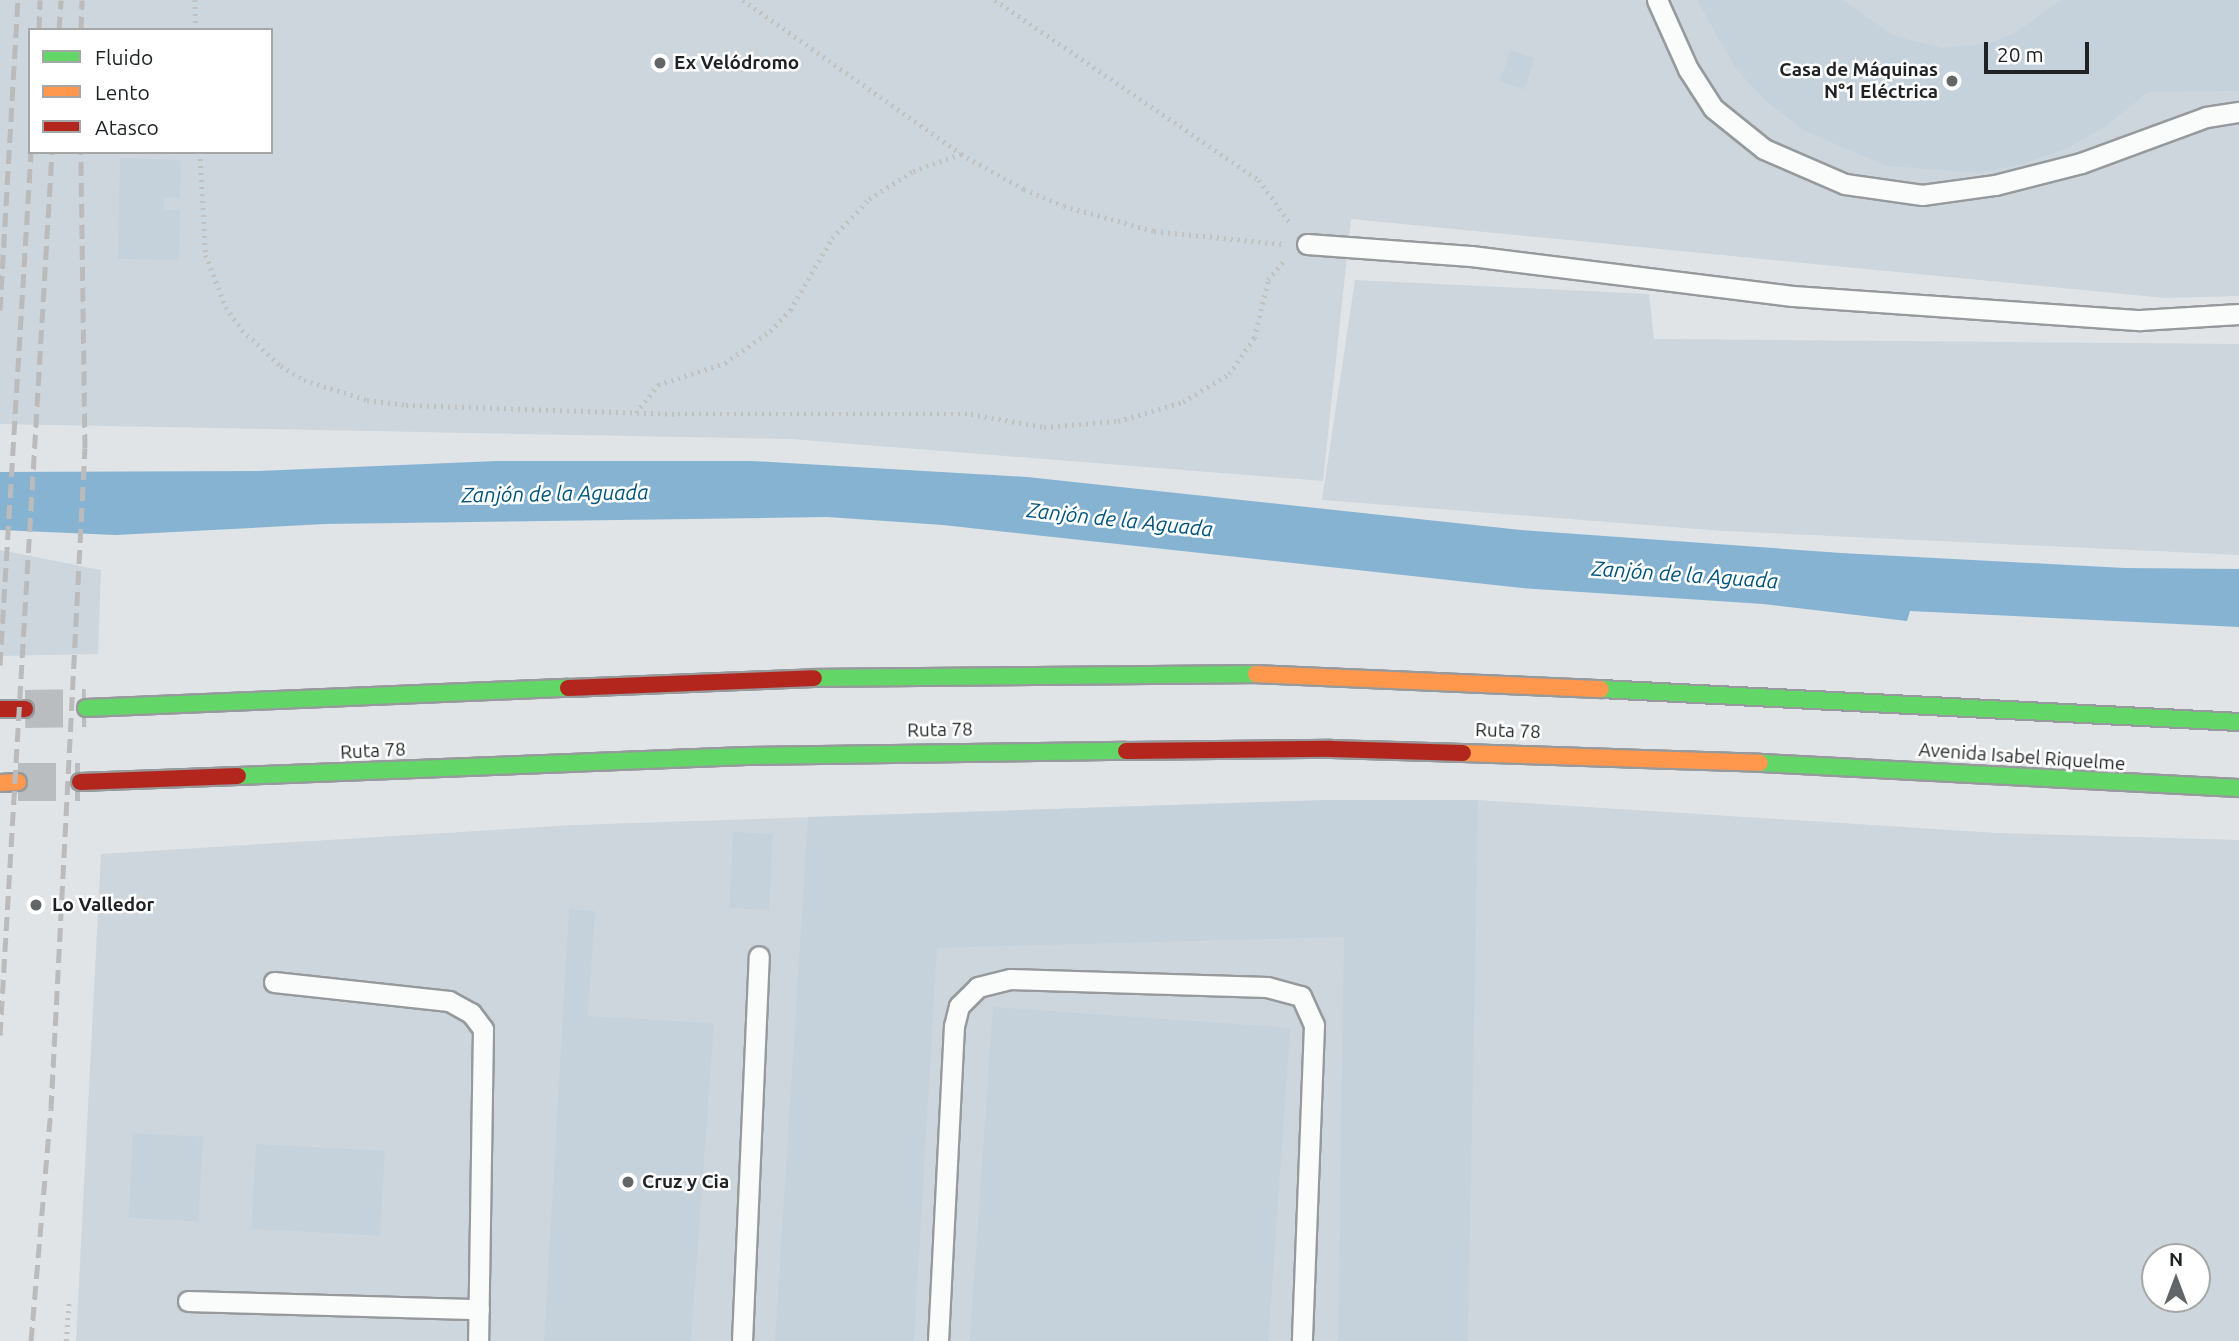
<!DOCTYPE html>
<meta charset="utf-8">
<style>
body{margin:0}
#map{position:relative;width:2239px;height:1341px;overflow:hidden;background:#e0e4e7;font-family:Ubuntu,sans-serif}
div>[style]{position:absolute}
.built>*{inset:0;background:#cdd6dd}
.water>*{inset:0;background:#86b3d1}
.building>*{inset:0;background:#c5d2dc;transform-origin:0 0}
.highway-tunnel>*{height:38px;margin-top:-19px;transform-origin:0;background:repeating-linear-gradient(90deg,#b9bdc0 0 38px,transparent 0 57px)}
.path>*{height:4.5px;margin-top:-2.25px;transform-origin:0;background:repeating-linear-gradient(90deg,#c0c2c2 0 2px,transparent 0 7px)}
.roads{filter:drop-shadow(2px 0 #979a9c) drop-shadow(-2px 0 #979a9c) drop-shadow(0 2px #979a9c) drop-shadow(0 -2px #979a9c)}
.lane>*{height:19px;margin:-9.5px;padding:0 9.5px;transform-origin:9.5px;border-radius:9.5px;background:#fafbfb}
.fast>*{height:16px;margin:-8px;padding:0 8px;transform-origin:8px;border-radius:8px;background:#63d668}
.slow>*{height:16px;margin:-8px;padding:0 8px;transform-origin:8px;border-radius:8px;background:#ff974d}
.jam>*{height:16px;margin:-8px;padding:0 8px;transform-origin:8px;border-radius:8px;background:#b3261e}
.rail>*{height:5px;margin-top:-2.5px;transform-origin:0;background:repeating-linear-gradient(90deg,#bbbbbc 0 14px,transparent 0 21px)}
.dots>*{width:19px;height:19px;translate:-50% -50%;box-sizing:border-box;border:4px solid #fff;border-radius:50%}
span{translate:-50% -50%;white-space:nowrap;text-align:center;line-height:1.15;-webkit-text-stroke:5px #fff;paint-order:stroke}
.poi-label{font-size:19px;color:#1f2224;font-weight:700}
.left{translate:0 -50%;text-align:left}
.right{translate:-100% -50%;text-align:right}
.street-label{font-size:19px;color:#1f2224}
.water-label{font-size:21px;color:#00547c;font-style:italic}
.legend{position:absolute;left:28px;top:28px;width:245px;height:126px;box-sizing:border-box;background:#fff;border:2px solid #a5a7a7;margin:0;padding:9px 12px;list-style:none;font-size:21px;color:#1f2224}
.legend li{display:flex;align-items:center;gap:14px;height:35px}
.legend b{width:35px;border:2px solid #a5a7a7}
.north{position:absolute;left:2141px;top:1243px;width:70px;height:70px;box-sizing:border-box;background:#fff;border:2px solid #a5a7a7;border-radius:50%;rotate:0deg;font-size:19px;font-weight:700;line-height:28px;text-align:center;color:#1f2224}
.north::after{content:'';display:block;margin:auto;width:24px;height:32px;background:#636668;clip-path:polygon(50% 0,100% 100%,50% 72%,0 100%)}
.scale{position:absolute;left:1984px;top:42px;width:105px;height:32px;box-sizing:border-box;border:4px solid #1f2224;border-top:0;padding-left:9px;font-size:21px;line-height:24px;white-space:nowrap;color:#1f2224;-webkit-text-stroke:5px #fff;paint-order:stroke}
</style>
<div id="map">
<div class="built">
<i style="clip-path:polygon(evenodd,0 0,2239px 0,2239px 296px,2165px 298px,1351px 219px,1323px 481px,790px 439px,0 424px,0 0,30px 30px,271px 30px,271px 152px,30px 152px,30px 30px)"></i>
<i style="clip-path:polygon(1355px 280px,1649px 294px,1654px 339px,2239px 344px,2239px 555px,1724px 531px,1322px 500px)"></i>
<i style="clip-path:polygon(0 550px,101px 570px,98px 654px,0 656px)"></i>
<i style="clip-path:polygon(evenodd,1328px 800px,1478px 800px,1998px 833px,2239px 840px,2239px 1341px,76px 1341px,101px 854px,574px 825px,1328px 800px,2155px 1257px,2197px 1257px,2197px 1299px,2155px 1299px,2155px 1257px)"></i>
</div>
<div class="water">
<i style="clip-path:polygon(497px 461px,752px 461px,1027px 477px,1521px 530px,1841px 553px,2124px 568px,2239px 569px,2239px 627px,1910px 611px,1907px 621px,1763px 604px,1522px 588px,943px 525px,827px 517px,325px 524px,116px 535px,0 530px,0 472px,258px 471px)"></i>
</div>
<div class="building">
<i style="clip-path:polygon(1697px 0,1843px 0,1894px 36px,1942px 48px,1990px 43px,2013px 34px,2061px 0,2239px 0,2239px 91px,2148px 92px,2105px 127px,2065px 149px,2023px 164px,1977px 173px,1887px 166px,1803px 130px,1767px 102px,1736px 69px)"></i>
<i style="left:1510px;top:50px;width:26px;height:33px;rotate:18deg"></i>
<i style="clip-path:polygon(120px 158px,181px 160px,180px 198px,164px 197px,164px 210px,180px 210px,179px 260px,118px 259px)"></i>
<i style="clip-path:polygon(1328px 800px,1478px 800px,1468px 1341px,1338px 1341px,1344px 937px,937px 948px,914px 1341px,775px 1341px,808px 817px)"></i>
<i style="left:733px;top:832px;width:40px;height:76px;rotate:3deg"></i>
<i style="clip-path:polygon(569px 909px,595px 911px,588px 1016px,714px 1023px,691px 1341px,544px 1341px)"></i>
<i style="left:993px;top:1007px;width:298px;height:335px;rotate:4deg"></i>
<i style="left:133px;top:1133px;width:70px;height:85px;rotate:3deg"></i>
<i style="left:256px;top:1144px;width:129px;height:85px;rotate:3deg"></i>
</div>
<div class="highway-tunnel">
<i style="left:25px;top:709px;width:61px;rotate:-0.9deg"></i>
<i style="left:18px;top:782px;width:62px"></i>
</div>
<div class="path">
<i style="left:195px;top:0;width:30px;rotate:88deg"></i>
<i style="left:743px;top:0;width:267px;rotate:35.2deg"></i>
<i style="left:961px;top:154px;width:72px;rotate:29.1deg"></i>
<i style="left:1024px;top:189px;width:43px;rotate:23deg"></i>
<i style="left:1064px;top:206px;width:93px;rotate:15.5deg"></i>
<i style="left:1154px;top:231px;width:129px;rotate:5.8deg"></i>
<i style="left:995px;top:0;width:320px;rotate:34.3deg"></i>
<i style="left:1259px;top:180px;width:54px;rotate:54deg"></i>
<i style="left:200px;top:152px;width:103px;rotate:86.7deg"></i>
<i style="left:206px;top:255px;width:56px;rotate:69deg"></i>
<i style="left:226px;top:307px;width:28px;rotate:55deg"></i>
<i style="left:242px;top:330px;width:53px;rotate:42.7deg"></i>
<i style="left:281px;top:366px;width:27px;rotate:31deg"></i>
<i style="left:304px;top:380px;width:66px;rotate:17.6deg"></i>
<i style="left:367px;top:400px;width:39px;rotate:7deg"></i>
<i style="left:406px;top:405px;width:272px;rotate:1.9deg"></i>
<i style="left:678px;top:414px;width:293px"></i>
<i style="left:971px;top:414px;width:74px;rotate:10.1deg"></i>
<i style="left:1044px;top:427px;width:74px;rotate:-4.6deg"></i>
<i style="left:1118px;top:421px;width:68px;rotate:-16.3deg"></i>
<i style="left:1183px;top:402px;width:54px;rotate:-31.3deg"></i>
<i style="left:1229px;top:374px;width:44px;rotate:-55.2deg"></i>
<i style="left:1254px;top:338px;width:60px;rotate:-76.4deg"></i>
<i style="left:1268px;top:280px;width:28px;rotate:-51deg"></i>
<i style="left:636px;top:413px;width:36px;rotate:-52deg"></i>
<i style="left:658px;top:385px;width:71px;rotate:-18.2deg"></i>
<i style="left:725px;top:363px;width:55px;rotate:-35.4deg"></i>
<i style="left:770px;top:331px;width:29px;rotate:-46deg"></i>
<i style="left:790px;top:310px;width:83px;rotate:-59.7deg"></i>
<i style="left:832px;top:238px;width:54px;rotate:-46.5deg"></i>
<i style="left:869px;top:199px;width:52px;rotate:-32.5deg"></i>
<i style="left:913px;top:171px;width:51px;rotate:-19.5deg"></i>
<i style="left:66px;top:1341px;width:40px;rotate:-85.7deg"></i>
</div>
<div class="roads">
<div class="lane">
<i style="left:1657px;top:0;width:76px;rotate:65.8deg"></i>
<i style="left:1688px;top:69px;width:46px;rotate:57.3deg"></i>
<i style="left:1713px;top:108px;width:65px;rotate:38.8deg"></i>
<i style="left:1764px;top:149px;width:88px;rotate:23.4deg"></i>
<i style="left:1845px;top:184px;width:78px;rotate:8.1deg"></i>
<i style="left:1922px;top:195px;width:74px;rotate:-7.8deg"></i>
<i style="left:1995px;top:185px;width:89px;rotate:-14.3deg"></i>
<i style="left:2081px;top:163px;width:133px;rotate:-20.2deg"></i>
<i style="left:2206px;top:117px;width:33px;rotate:-9deg"></i>
<i style="left:1307px;top:244px;width:164px;rotate:4.2deg"></i>
<i style="left:1471px;top:256px;width:324px;rotate:7.1deg"></i>
<i style="left:1793px;top:296px;width:348px;rotate:4deg"></i>
<i style="left:2140px;top:320px;width:99px;rotate:-3.5deg"></i>
<i style="left:274px;top:982px;width:176px;rotate:6.2deg"></i>
<i style="left:449px;top:1001px;width:25px;rotate:29deg"></i>
<i style="left:471px;top:1013px;width:20px;rotate:53deg"></i>
<i style="left:483px;top:1029px;width:312px;rotate:90.9deg"></i>
<i style="left:188px;top:1301px;width:291px;rotate:1.6deg"></i>
<i style="left:742px;top:1341px;width:385px;rotate:-87.5deg"></i>
<i style="left:938px;top:1341px;width:315px;rotate:-87.1deg"></i>
<i style="left:954px;top:1026px;width:21px;rotate:-76deg"></i>
<i style="left:959px;top:1006px;width:27px;rotate:-45deg"></i>
<i style="left:978px;top:987px;width:33px;rotate:-14deg"></i>
<i style="left:1010px;top:979px;width:257px;rotate:1.8deg"></i>
<i style="left:1267px;top:987px;width:35px;rotate:15deg"></i>
<i style="left:1301px;top:996px;width:32px;rotate:66deg"></i>
<i style="left:1314px;top:1025px;width:316px;rotate:92.2deg"></i>
</div>
<div class="fast">
<i style="left:814px;top:678px;width:442px;rotate:-0.5deg"></i>
<i style="left:1601px;top:689px;width:639px;rotate:2.96deg"></i>
<i style="left:86px;top:708px;width:482px;rotate:-2.4deg"></i>
<i style="left:1760px;top:763px;width:480px;rotate:3deg"></i>
<i style="left:238px;top:776px;width:509px;rotate:-2.25deg"></i>
<i style="left:747px;top:756px;width:379px;rotate:-0.8deg"></i>
</div>
<div class="slow">
<i style="left:1256px;top:674px;width:345px;rotate:2.5deg"></i>
<i style="left:1463px;top:753px;width:297px;rotate:1.9deg"></i>
<i style="left:0;top:783px;width:18px;rotate:-3deg"></i>
</div>
<div class="jam">
<i style="left:568px;top:688px;width:246px;rotate:-2.3deg"></i>
<i style="left:0;top:709px;width:25px"></i>
<i style="left:1126px;top:751px;width:205px;rotate:-0.6deg"></i>
<i style="left:1331px;top:749px;width:132px;rotate:1.7deg"></i>
<i style="left:80px;top:782px;width:158px;rotate:-2.2deg"></i>
</div>
</div>
<div class="rail">
<i style="left:39px;top:30px;width:30px;rotate:-88deg"></i>
<i style="left:59px;top:30px;width:30px;rotate:-86deg"></i>
<i style="left:81px;top:30px;width:30px;rotate:-88deg"></i>
<i style="left:0;top:310px;width:311px;rotate:-86.7deg"></i>
<i style="left:0;top:665px;width:514px;rotate:-86.54deg"></i>
<i style="left:0;top:1035px;width:885px;rotate:-86.63deg"></i>
<i style="left:31px;top:1341px;width:233px;rotate:-85.1deg"></i>
<i style="left:51px;top:1109px;width:662px;rotate:-87.06deg"></i>
<i style="left:85px;top:448px;width:296px;rotate:-90.8deg"></i>
</div>
<div class="dots">
<i style="left:660px;top:63px;background:#636668"></i>
<i style="left:1952px;top:81px;background:#636668"></i>
<i style="left:36px;top:905px;background:#636668"></i>
<i style="left:628px;top:1182px;background:#636668"></i>
</div>
<div class="poi-label">
<span class="left" style="left:674px;top:63px">Ex Velódromo</span>
<span class="right" style="left:1938px;top:81px">Casa de Máquinas<br>N°1 Eléctrica</span>
<span class="left" style="left:52px;top:905px">Lo Valledor</span>
<span class="left" style="left:642px;top:1182px">Cruz y Cia</span>
</div>
<div class="street-label">
<span style="left:940px;top:730px;rotate:-1deg">Ruta 78</span>
<span style="left:1508px;top:731px;rotate:2deg">Ruta 78</span>
<span style="left:373px;top:751px;rotate:-3deg">Ruta 78</span>
<span style="left:2022px;top:757px;rotate:4deg">Avenida Isabel Riquelme</span>
</div>
<div class="water-label">
<span style="left:555px;top:493px;rotate:-1deg">Zanjón de la Aguada</span>
<span style="left:1120px;top:519px;rotate:6deg">Zanjón de la Aguada</span>
<span style="left:1685px;top:574px;rotate:4deg">Zanjón de la Aguada</span>
</div>
<ul class="legend">
<li><b style="height:9px;background:#63d668"></b>Fluido</li>
<li><b style="height:9px;background:#ff974d"></b>Lento</li>
<li><b style="height:9px;background:#b3261e"></b>Atasco</li>
</ul>
<div class="north">N</div>
<div class="scale">20 m</div>
</div>
